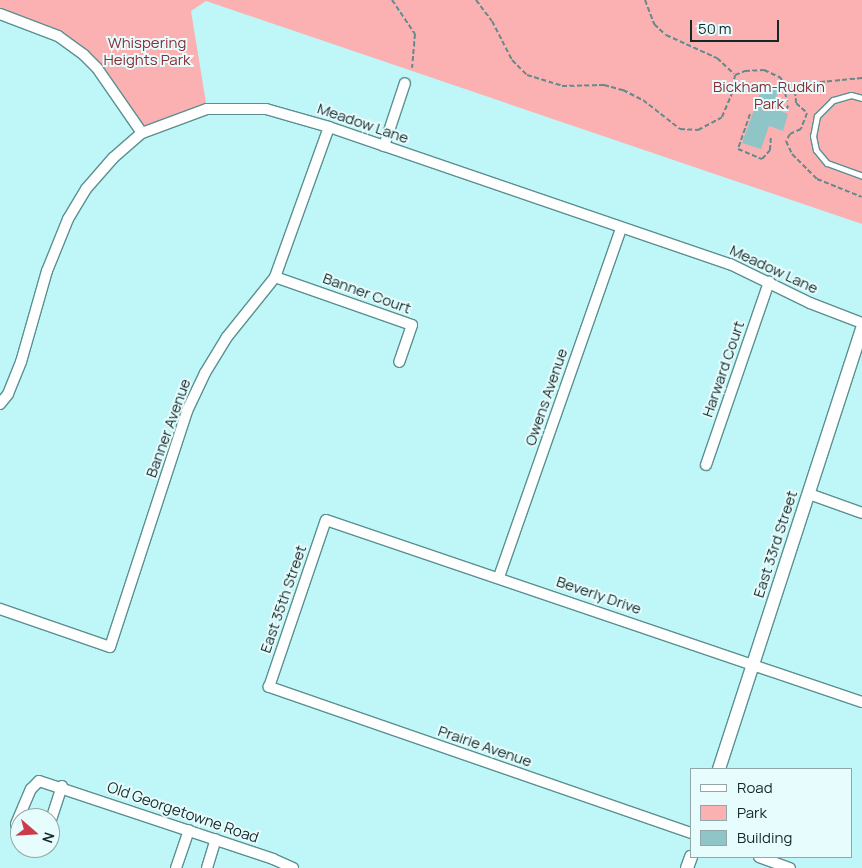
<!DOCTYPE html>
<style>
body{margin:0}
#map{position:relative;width:862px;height:868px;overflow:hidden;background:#bff6f8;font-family:Manrope,sans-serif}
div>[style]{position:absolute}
.green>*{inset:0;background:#fbb0b1}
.building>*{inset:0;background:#8fc5c7}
.path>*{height:2px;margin-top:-1px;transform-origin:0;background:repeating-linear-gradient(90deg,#648a8c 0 5px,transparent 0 7.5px)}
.roads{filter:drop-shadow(1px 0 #5b9091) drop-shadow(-1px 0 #5b9091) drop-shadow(0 1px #5b9091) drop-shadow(0 -1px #5b9091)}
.service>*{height:5px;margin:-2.5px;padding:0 2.5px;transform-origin:2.5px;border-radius:2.5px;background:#fff}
.minor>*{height:10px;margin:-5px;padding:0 5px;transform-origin:5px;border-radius:5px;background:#fff}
.tertiary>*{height:12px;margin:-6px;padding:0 6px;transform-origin:6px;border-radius:6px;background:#fff}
span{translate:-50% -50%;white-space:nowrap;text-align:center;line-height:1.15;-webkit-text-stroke:4px #e7fcfd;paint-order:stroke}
.park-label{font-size:15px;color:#8a2e36}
.street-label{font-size:15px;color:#122829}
.legend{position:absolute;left:690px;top:768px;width:162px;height:90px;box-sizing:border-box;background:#e7fcfd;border:1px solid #92a7a8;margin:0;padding:6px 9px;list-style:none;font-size:15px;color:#122829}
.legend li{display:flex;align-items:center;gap:10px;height:25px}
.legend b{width:25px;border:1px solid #92a7a8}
.north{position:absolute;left:10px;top:808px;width:50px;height:50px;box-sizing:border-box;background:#e7fcfd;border:1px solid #92a7a8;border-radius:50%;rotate:109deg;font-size:14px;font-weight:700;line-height:20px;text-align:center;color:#122829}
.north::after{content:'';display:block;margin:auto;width:18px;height:22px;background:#cc3b4c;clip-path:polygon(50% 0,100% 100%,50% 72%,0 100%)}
.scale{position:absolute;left:690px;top:20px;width:89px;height:22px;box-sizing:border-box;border:2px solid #122829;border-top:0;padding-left:6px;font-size:15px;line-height:18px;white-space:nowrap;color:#122829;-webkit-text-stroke:4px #e7fcfd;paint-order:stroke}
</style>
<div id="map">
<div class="green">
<i style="clip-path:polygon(0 0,862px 0,862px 224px,206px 1px,191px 11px,207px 109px,142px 133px,117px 96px,71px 44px,0 14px)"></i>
</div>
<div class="building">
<i style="clip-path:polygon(764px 82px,779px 88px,773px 108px,788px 114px,783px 131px,769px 126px,761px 149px,742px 143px)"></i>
</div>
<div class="path">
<i style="left:392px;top:0;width:41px;rotate:55.9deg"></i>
<i style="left:415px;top:34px;width:34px;rotate:95deg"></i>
<i style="left:476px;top:0;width:26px;rotate:53deg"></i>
<i style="left:492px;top:21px;width:44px;rotate:62.9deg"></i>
<i style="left:512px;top:60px;width:21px;rotate:45deg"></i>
<i style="left:527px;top:75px;width:37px;rotate:17deg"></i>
<i style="left:562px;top:86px;width:42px;rotate:-1.4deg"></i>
<i style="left:604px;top:85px;width:20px;rotate:15deg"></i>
<i style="left:623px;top:90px;width:22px;rotate:27deg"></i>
<i style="left:643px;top:100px;width:47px;rotate:38.1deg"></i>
<i style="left:680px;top:129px;width:18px;rotate:3deg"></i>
<i style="left:698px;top:130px;width:27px;rotate:-28deg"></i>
<i style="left:722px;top:117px;width:25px;rotate:-67deg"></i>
<i style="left:732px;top:94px;width:19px;rotate:-81deg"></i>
<i style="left:735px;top:75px;width:11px;rotate:-22deg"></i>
<i style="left:745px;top:71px;width:19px;rotate:-3deg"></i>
<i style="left:764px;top:70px;width:19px;rotate:25deg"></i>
<i style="left:781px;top:78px;width:24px;rotate:75deg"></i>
<i style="left:645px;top:0;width:26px;rotate:69deg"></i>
<i style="left:654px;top:24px;width:16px;rotate:43deg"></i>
<i style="left:666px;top:35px;width:56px;rotate:24.3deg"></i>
<i style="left:717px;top:58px;width:23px;rotate:43deg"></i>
<i style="left:862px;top:78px;width:62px;rotate:174.5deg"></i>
<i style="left:800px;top:84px;width:9px;rotate:126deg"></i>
<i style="left:795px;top:91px;width:12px;rotate:85deg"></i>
<i style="left:796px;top:103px;width:15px;rotate:42deg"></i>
<i style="left:807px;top:113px;width:17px;rotate:111deg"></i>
<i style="left:801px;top:129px;width:12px;rotate:156deg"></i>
<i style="left:790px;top:134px;width:8px;rotate:120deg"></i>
<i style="left:786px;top:141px;width:14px;rotate:65deg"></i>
<i style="left:792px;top:154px;width:35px;rotate:45deg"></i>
<i style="left:817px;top:179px;width:48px;rotate:21.8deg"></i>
<i style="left:773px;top:106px;width:14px;rotate:17deg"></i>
<i style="left:786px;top:110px;width:7px;rotate:-63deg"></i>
<i style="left:750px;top:114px;width:37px;rotate:109deg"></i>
<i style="left:738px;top:149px;width:26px;rotate:23deg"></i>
<i style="left:762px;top:159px;width:12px;rotate:-48deg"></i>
<i style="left:770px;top:150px;width:13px;rotate:-86deg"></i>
</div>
<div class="roads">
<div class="service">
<i style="left:862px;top:98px;width:11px;rotate:-165deg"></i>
<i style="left:851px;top:95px;width:19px;rotate:164deg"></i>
<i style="left:833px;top:100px;width:23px;rotate:135deg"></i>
<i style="left:817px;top:116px;width:20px;rotate:101deg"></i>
<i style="left:813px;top:136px;width:14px;rotate:78deg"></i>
<i style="left:816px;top:150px;width:17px;rotate:50deg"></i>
<i style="left:827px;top:163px;width:37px;rotate:20deg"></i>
</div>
<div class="minor">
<i style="left:0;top:14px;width:62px;rotate:20.8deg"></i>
<i style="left:58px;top:36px;width:32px;rotate:36deg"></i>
<i style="left:84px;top:55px;width:18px;rotate:45deg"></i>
<i style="left:97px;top:68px;width:79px;rotate:55.3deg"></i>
<i style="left:384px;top:146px;width:66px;rotate:-71.6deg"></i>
<i style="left:275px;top:277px;width:145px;rotate:19.3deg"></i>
<i style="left:412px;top:325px;width:39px;rotate:109deg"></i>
<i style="left:0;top:404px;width:13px;rotate:-51deg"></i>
<i style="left:8px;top:394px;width:35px;rotate:-68deg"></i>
<i style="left:21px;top:362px;width:95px;rotate:-74.1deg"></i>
<i style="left:47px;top:271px;width:56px;rotate:-68deg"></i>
<i style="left:68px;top:219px;width:35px;rotate:-59deg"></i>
<i style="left:86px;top:189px;width:41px;rotate:-48.9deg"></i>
<i style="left:113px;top:158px;width:38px;rotate:-41deg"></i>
<i style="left:142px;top:133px;width:69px;rotate:-20.3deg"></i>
<i style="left:207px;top:109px;width:59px"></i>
<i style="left:266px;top:109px;width:66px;rotate:15.9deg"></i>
<i style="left:329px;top:127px;width:424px;rotate:18.9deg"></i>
<i style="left:730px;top:264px;width:89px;rotate:26deg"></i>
<i style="left:810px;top:303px;width:56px;rotate:21deg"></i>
<i style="left:706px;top:465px;width:194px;rotate:-71deg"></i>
<i style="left:809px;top:494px;width:56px;rotate:19.7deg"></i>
<i style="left:499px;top:577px;width:370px;rotate:-70.7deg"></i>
<i style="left:0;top:609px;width:116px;rotate:19.1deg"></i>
<i style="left:110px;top:647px;width:248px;rotate:-71.9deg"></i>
<i style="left:187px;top:411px;width:42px;rotate:-64.7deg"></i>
<i style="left:205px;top:373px;width:42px;rotate:-58.6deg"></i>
<i style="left:227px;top:337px;width:77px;rotate:-51.3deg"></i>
<i style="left:275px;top:277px;width:159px;rotate:-70.2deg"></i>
<i style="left:50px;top:823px;width:39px;rotate:-72deg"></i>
<i style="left:691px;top:833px;width:447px;rotate:-160.9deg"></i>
<i style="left:269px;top:687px;width:176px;rotate:-71.2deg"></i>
<i style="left:326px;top:520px;width:566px;rotate:18.76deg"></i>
<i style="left:20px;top:841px;width:17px;rotate:-103deg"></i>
<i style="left:16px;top:824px;width:38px;rotate:-67deg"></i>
<i style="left:31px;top:789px;width:11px;rotate:-45deg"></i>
<i style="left:39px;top:781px;width:247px;rotate:18.4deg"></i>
<i style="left:273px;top:859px;width:22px;rotate:24deg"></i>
<i style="left:759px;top:857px;width:33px;rotate:20deg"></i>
<i style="left:176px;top:868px;width:40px;rotate:-71.1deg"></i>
<i style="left:207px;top:868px;width:30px;rotate:-73deg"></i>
</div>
<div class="tertiary">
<i style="left:719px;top:769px;width:463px;rotate:-72deg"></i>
<i style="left:687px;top:868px;width:12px;rotate:-70deg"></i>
</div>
</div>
<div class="park-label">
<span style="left:147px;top:51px">Whispering<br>Heights Park</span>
<span style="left:769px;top:95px">Bickham-Rudkin<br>Park</span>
</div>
<div class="street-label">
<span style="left:363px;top:123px;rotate:19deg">Meadow Lane</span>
<span style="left:774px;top:269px;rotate:25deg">Meadow Lane</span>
<span style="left:367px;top:293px;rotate:20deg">Banner Court</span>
<span style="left:723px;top:369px;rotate:-71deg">Harward Court</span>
<span style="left:546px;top:397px;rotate:-71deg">Owens Avenue</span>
<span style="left:168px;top:428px;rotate:-70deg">Banner Avenue</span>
<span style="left:775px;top:544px;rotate:-72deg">East 33rd Street</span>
<span style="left:599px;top:595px;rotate:19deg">Beverly Drive</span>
<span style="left:283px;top:599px;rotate:-71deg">East 35th Street</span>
<span style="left:485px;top:746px;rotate:19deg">Prairie Avenue</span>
<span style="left:183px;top:812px;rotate:19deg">Old Georgetowne Road</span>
</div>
<ul class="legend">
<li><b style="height:6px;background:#fff"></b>Road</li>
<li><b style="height:14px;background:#fbb0b1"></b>Park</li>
<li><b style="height:14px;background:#8fc5c7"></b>Building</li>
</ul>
<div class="north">N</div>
<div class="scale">50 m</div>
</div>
